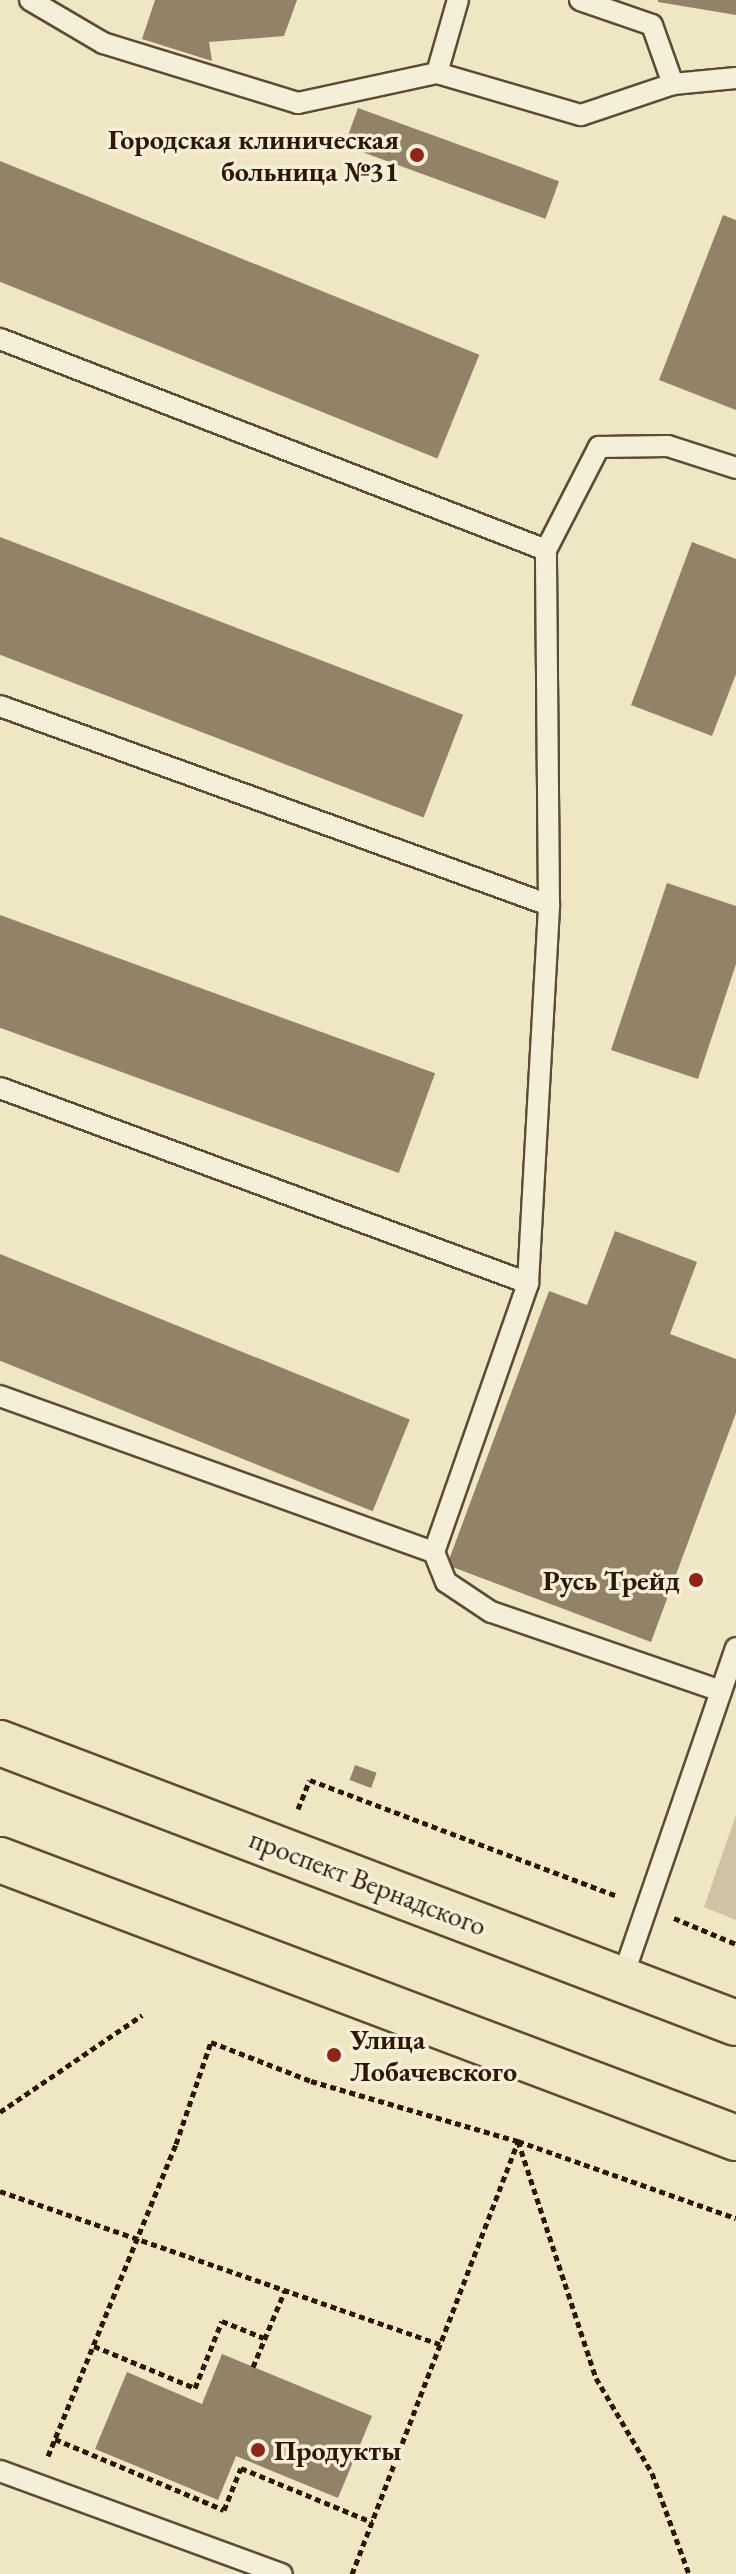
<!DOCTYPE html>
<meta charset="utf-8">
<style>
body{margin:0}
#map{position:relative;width:736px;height:2574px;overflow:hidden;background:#efe6c4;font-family:"EB Garamond",serif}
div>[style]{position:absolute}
.green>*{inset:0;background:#cec3a3}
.building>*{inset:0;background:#928368;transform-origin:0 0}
.path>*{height:5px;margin-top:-2.5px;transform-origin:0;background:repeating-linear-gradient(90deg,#2e1704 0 6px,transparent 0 10px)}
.roads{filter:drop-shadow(2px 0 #5e4b34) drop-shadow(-2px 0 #5e4b34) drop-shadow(0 2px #5e4b34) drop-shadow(0 -2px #5e4b34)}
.service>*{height:20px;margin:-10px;padding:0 10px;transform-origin:10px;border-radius:10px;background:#f5efd9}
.primary>*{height:44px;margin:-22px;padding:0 22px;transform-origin:22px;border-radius:22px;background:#efe6c4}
.dots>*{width:22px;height:22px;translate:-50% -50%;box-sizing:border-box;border:4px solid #f5efd9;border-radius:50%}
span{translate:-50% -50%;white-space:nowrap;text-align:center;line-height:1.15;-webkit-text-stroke:7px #f5efd9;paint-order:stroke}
.poi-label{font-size:28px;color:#2e1704;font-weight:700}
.right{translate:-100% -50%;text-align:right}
.left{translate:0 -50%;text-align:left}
.street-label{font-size:28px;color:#2e1704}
</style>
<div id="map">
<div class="green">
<i style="clip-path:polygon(736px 1815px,736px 1920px,704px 1907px)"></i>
</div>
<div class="building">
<i style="clip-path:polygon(155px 0,297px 0,284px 36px,209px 42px,212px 61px,142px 39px)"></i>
<i style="clip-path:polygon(736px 0,736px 15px,658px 2px,658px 0)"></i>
<i style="left:358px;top:108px;width:214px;height:40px;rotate:20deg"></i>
<i style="left:0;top:161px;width:517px;height:112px;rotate:22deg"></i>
<i style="clip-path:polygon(723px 215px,736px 220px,736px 410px,659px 380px)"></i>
<i style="left:0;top:537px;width:496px;height:110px;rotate:21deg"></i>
<i style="clip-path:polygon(692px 542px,736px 559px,736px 674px,712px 736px,631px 705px)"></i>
<i style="clip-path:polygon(667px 883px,736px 906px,736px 964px,698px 1079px,611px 1050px)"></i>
<i style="left:0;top:915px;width:463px;height:106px;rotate:20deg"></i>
<i style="clip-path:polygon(615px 1231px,697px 1262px,670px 1334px,736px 1359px,736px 1413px,651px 1642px,447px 1565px,549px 1291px,587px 1305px)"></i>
<i style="left:0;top:1254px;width:442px;height:99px;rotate:22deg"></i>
<i style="left:355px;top:1765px;width:23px;height:16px;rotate:20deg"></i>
<i style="clip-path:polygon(222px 2354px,372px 2416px,338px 2498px,236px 2456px,218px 2500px,95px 2449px,127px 2372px,202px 2404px)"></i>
</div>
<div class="path">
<i style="left:298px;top:1809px;width:31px;rotate:-68deg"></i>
<i style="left:310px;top:1780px;width:328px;rotate:20.7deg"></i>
<i style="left:674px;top:1918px;width:67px;rotate:22.8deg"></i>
<i style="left:0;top:2112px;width:172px;rotate:-34.3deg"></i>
<i style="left:0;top:2191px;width:466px;rotate:19.2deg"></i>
<i style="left:94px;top:2346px;width:109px;rotate:22.6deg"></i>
<i style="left:195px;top:2388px;width:72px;rotate:-68.1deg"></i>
<i style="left:222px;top:2321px;width:45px;rotate:22deg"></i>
<i style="left:253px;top:2367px;width:83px;rotate:-67.4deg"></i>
<i style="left:55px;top:2439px;width:183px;rotate:22.8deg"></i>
<i style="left:224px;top:2510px;width:45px;rotate:-68deg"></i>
<i style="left:241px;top:2468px;width:142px;rotate:22.4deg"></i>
<i style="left:48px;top:2456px;width:337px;rotate:-67.7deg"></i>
<i style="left:176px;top:2144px;width:108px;rotate:-71.1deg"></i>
<i style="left:211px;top:2042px;width:107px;rotate:21.3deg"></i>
<i style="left:311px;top:2081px;width:216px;rotate:16.2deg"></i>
<i style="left:518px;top:2141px;width:250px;rotate:71.8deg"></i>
<i style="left:596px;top:2378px;width:110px;rotate:59.5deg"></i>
<i style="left:652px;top:2473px;width:108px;rotate:69.9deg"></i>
<i style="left:352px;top:2574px;width:464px;rotate:-69deg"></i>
<i style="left:518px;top:2141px;width:231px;rotate:19.5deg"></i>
</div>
<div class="roads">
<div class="service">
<i style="left:30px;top:0;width:85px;rotate:30.5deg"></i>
<i style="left:103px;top:43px;width:204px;rotate:17.1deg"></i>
<i style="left:298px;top:103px;width:142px;rotate:-12.2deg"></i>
<i style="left:437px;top:73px;width:150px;rotate:16.3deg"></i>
<i style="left:581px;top:115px;width:97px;rotate:-18.6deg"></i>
<i style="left:673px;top:84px;width:63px;rotate:-5.4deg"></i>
<i style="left:580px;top:0;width:76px;rotate:19.1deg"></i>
<i style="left:652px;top:25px;width:63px;rotate:70.4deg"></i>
<i style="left:437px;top:73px;width:76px;rotate:-74deg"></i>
<i style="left:0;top:339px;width:585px;rotate:21.13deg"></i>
<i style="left:0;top:706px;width:584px;rotate:19.92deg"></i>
<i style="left:0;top:1088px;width:563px;rotate:20.27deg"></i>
<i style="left:0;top:1396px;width:461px;rotate:19.8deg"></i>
<i style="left:721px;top:1691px;width:243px;rotate:-161deg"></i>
<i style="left:491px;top:1612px;width:54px;rotate:-146.3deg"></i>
<i style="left:446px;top:1582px;width:32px;rotate:-112deg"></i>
<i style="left:434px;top:1552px;width:285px;rotate:-70.7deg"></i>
<i style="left:528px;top:1283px;width:379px;rotate:-86.8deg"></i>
<i style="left:549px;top:905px;width:355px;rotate:-90.5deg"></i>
<i style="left:546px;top:550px;width:116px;rotate:-62.8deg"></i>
<i style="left:599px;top:447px;width:69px;rotate:-0.8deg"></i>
<i style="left:668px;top:446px;width:71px;rotate:17.9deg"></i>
<i style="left:622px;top:1979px;width:350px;rotate:-71deg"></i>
<i style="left:0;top:2471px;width:300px;rotate:20.1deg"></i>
</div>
<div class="primary">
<i style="left:0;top:1743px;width:787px;rotate:20.83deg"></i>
<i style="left:0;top:1860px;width:787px;rotate:20.69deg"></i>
</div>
</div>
<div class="dots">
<i style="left:417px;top:155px;background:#8f2418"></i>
<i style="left:696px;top:1580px;background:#8f2418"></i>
<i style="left:334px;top:2055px;background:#8f2418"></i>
<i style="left:258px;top:2450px;background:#8f2418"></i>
</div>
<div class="poi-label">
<span class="right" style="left:399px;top:155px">Городская клиническая<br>больница №31</span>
<span class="right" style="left:680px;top:1580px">Русь Трейд</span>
<span class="left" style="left:350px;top:2055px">Улица<br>Лобачевского</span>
<span class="left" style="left:274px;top:2450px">Продукты</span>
</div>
<div class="street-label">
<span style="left:368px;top:1882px;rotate:21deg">проспект Вернадского</span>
</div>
</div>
